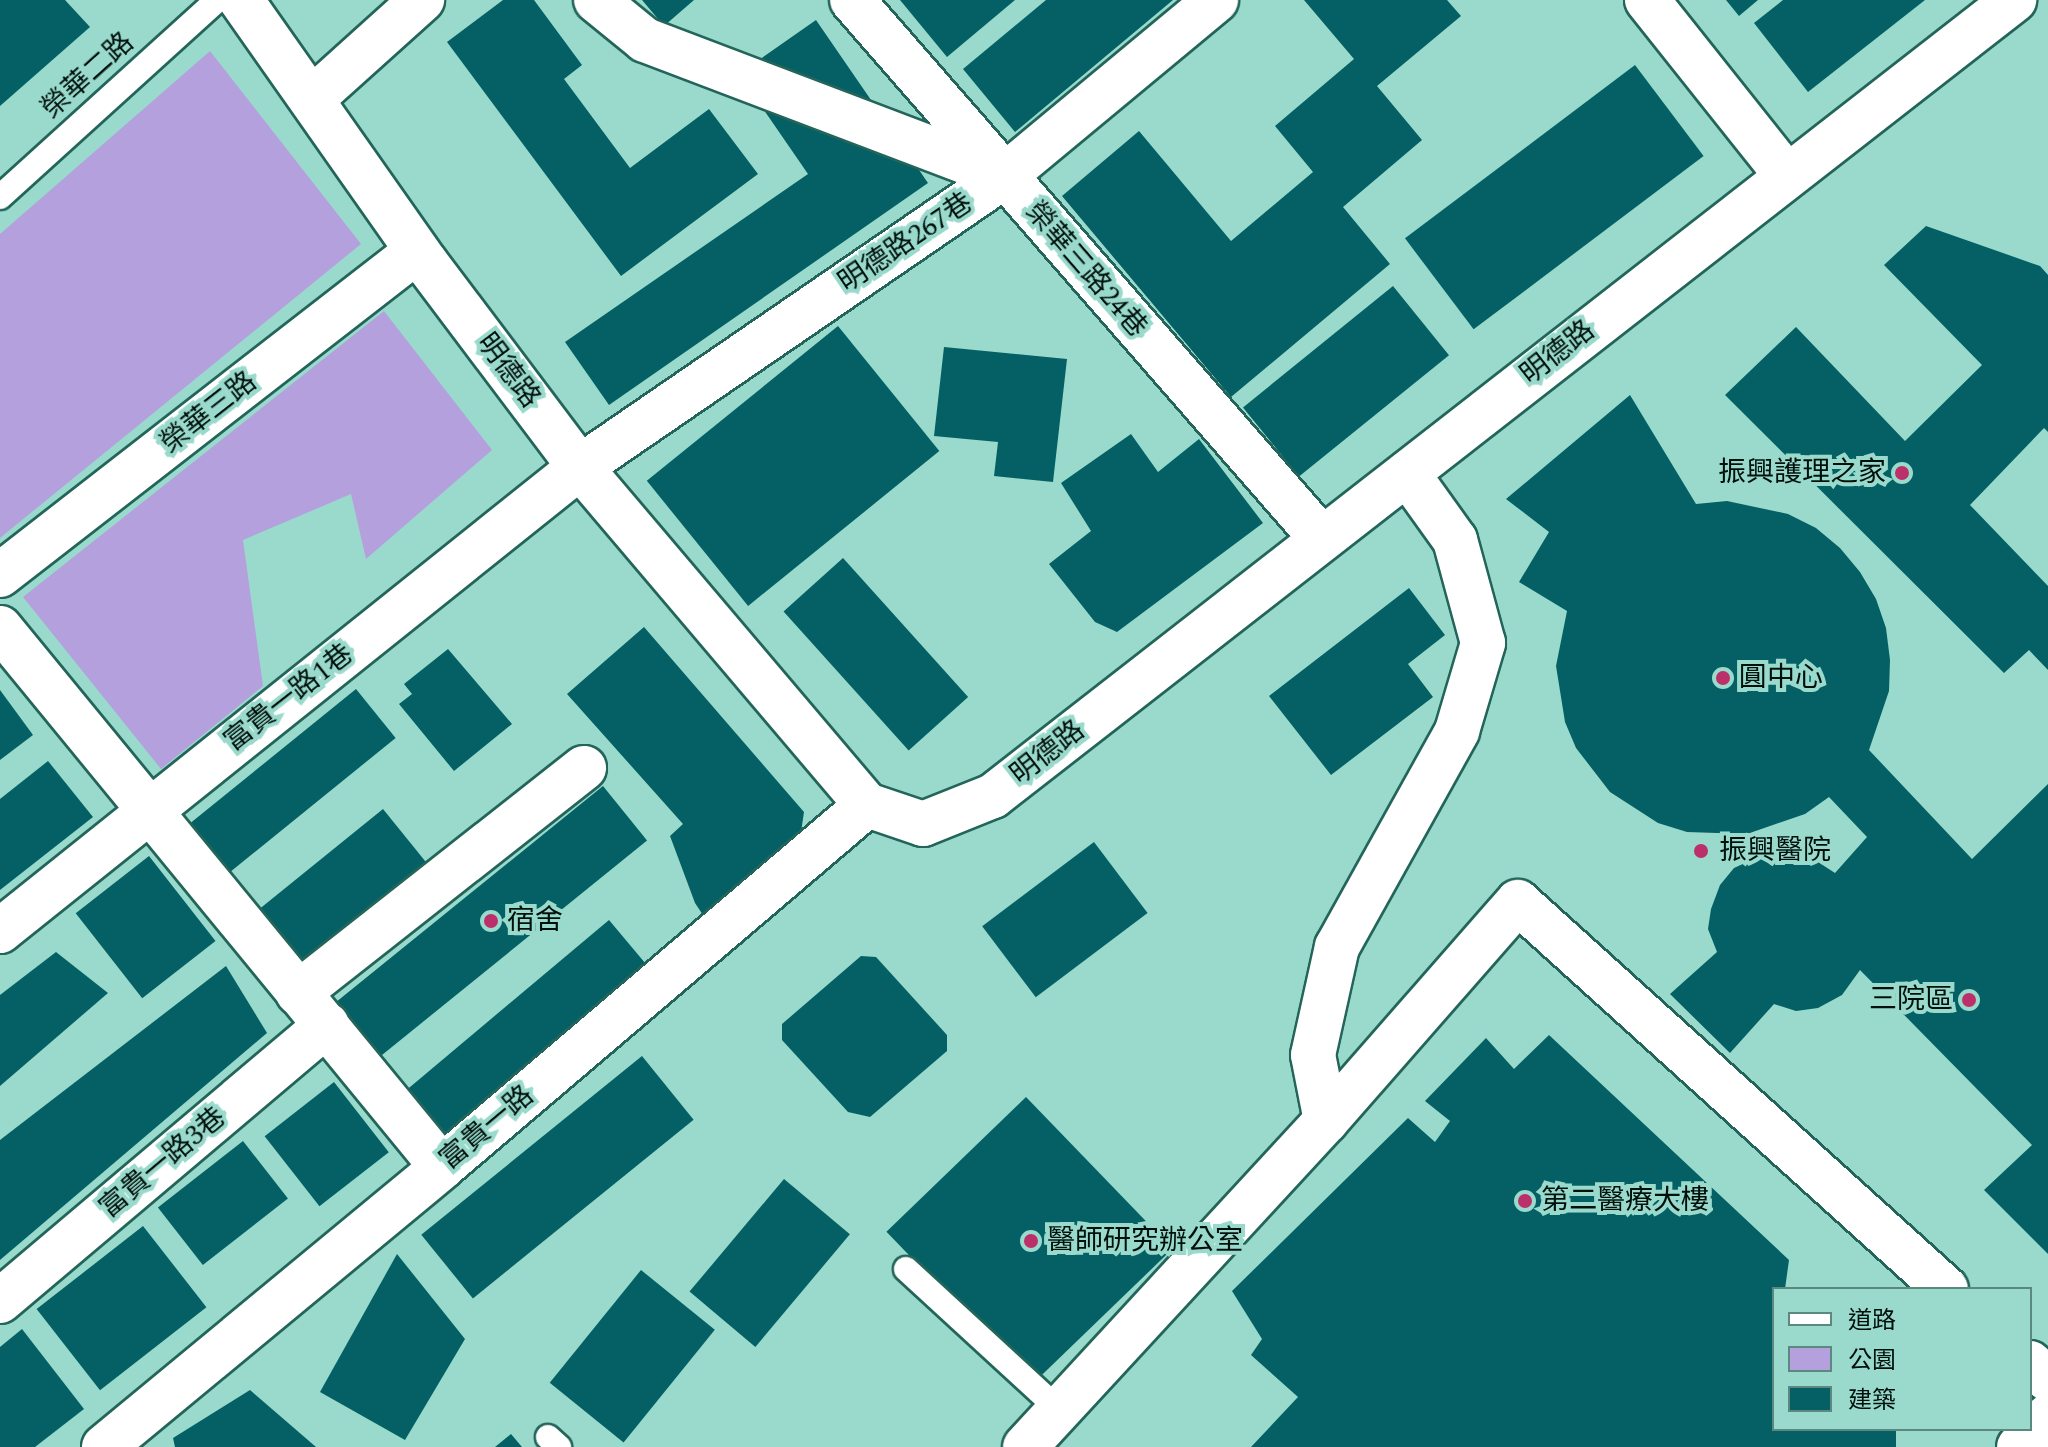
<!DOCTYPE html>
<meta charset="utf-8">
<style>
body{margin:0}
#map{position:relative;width:2048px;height:1447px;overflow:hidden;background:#99dacc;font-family:Spectral,"Noto Sans TC",serif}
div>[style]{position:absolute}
.green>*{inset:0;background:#b5a0de}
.building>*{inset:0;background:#046064;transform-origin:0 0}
.roads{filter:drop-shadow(2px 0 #23655a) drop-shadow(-2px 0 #23655a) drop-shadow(0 2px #23655a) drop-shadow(0 -2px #23655a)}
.service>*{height:24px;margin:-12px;padding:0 12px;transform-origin:12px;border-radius:12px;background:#fff}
.minor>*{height:44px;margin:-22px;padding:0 22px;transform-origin:22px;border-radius:22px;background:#fff}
.dots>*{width:22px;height:22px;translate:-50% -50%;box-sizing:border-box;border:4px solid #99dacc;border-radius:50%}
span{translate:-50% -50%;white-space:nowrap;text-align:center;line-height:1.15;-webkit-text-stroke:8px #99dacc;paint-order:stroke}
.street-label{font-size:28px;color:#00100c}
.poi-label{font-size:28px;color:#00100c}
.right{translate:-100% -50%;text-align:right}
.left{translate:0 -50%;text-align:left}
.legend{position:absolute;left:1772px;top:1287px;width:260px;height:144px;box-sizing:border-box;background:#99dacc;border:2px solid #5c897f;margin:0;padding:10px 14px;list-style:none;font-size:24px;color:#00100c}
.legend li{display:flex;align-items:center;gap:16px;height:40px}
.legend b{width:40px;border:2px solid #5c897f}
</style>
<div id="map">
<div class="green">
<i style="clip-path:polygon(210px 51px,361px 244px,0 538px,0 234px)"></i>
<i style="clip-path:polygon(384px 311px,492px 450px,366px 559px,351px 494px,243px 540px,263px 686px,161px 769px,23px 597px)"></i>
</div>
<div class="building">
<i style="clip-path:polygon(0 0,65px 0,90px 27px,0 106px)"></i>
<i style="clip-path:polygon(503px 0,534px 0,582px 65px,564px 79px,630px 168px,709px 109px,758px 174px,621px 276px,447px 42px)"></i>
<i style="clip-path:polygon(642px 0,694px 0,664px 26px)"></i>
<i style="clip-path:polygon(900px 0,1015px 0,947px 57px)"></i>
<i style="clip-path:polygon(1046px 0,1173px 0,1015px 132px,963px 69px)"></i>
<i style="clip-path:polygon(1304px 0,1447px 0,1461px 16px,1377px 86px,1422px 140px,1343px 207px,1390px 264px,1231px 397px,1062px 196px,1139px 131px,1231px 241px,1313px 172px,1275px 126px,1354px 59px)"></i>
<i style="clip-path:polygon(1726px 0,1758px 0,1739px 16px)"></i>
<i style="clip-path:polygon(1783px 0,1925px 0,1808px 92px,1754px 23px)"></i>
<i style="clip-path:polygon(816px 20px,928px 183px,609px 405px,565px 342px,808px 174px,739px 74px)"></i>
<i style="left:1635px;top:65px;width:114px;height:288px;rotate:53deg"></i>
<i style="clip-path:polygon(1926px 226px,2040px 266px,2048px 275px,2048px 432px,2044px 428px,1970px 505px,2048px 586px,2048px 670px,2029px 650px,2004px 673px,1725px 395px,1796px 327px,1905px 441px,1982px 365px,1884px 265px)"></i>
<i style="left:1393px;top:286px;width:89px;height:193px;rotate:51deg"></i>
<i style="left:838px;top:326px;width:161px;height:246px;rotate:51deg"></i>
<i style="clip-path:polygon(944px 347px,1067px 359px,1053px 482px,994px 476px,998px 442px,934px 436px)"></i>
<i style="clip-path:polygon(1630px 395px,1696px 504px,1727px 501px,1788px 514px,1816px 528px,1840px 548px,1860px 572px,1876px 599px,1886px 628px,1890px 660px,1889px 691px,1869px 750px,1972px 859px,2048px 784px,2048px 1254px,1984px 1190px,2032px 1145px,1860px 970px,1842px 995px,1818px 1008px,1796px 1011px,1774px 1004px,1730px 1053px,1670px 994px,1717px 952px,1708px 929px,1711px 909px,1720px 885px,1734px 868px,1776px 849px,1798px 849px,1835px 873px,1867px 837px,1829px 797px,1805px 814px,1747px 834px,1687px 832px,1658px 823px,1610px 792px,1576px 748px,1565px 722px,1556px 666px,1567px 611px,1519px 582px,1549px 532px,1506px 499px)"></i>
<i style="clip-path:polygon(1131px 434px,1158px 472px,1199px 439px,1263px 523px,1117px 632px,1095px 622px,1049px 564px,1091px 531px,1061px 483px)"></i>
<i style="left:843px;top:558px;width:187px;height:80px;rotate:48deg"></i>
<i style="clip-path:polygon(1409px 588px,1445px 635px,1408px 664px,1433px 697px,1331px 775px,1269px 696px)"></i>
<i style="clip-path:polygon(644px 627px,804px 812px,800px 839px,707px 921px,695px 903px,670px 836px,683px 824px,567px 694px)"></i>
<i style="clip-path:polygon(448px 649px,512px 724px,454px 771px,399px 704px,412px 694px,404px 684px)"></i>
<i style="left:356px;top:689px;width:63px;height:215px;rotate:51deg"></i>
<i style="clip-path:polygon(0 690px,33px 735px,0 760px)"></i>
<i style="clip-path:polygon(48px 761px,93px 817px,0 890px,0 799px)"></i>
<i style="left:603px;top:786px;width:70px;height:345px;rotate:51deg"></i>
<i style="left:383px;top:809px;width:72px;height:159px;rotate:51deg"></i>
<i style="left:1094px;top:842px;width:89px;height:140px;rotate:53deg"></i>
<i style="left:149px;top:856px;width:108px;height:93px;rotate:52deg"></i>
<i style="left:609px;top:920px;width:61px;height:262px;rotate:50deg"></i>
<i style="clip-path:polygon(56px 952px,108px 993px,0 1086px,0 995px)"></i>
<i style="clip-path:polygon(861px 956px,876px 957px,947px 1035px,947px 1051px,870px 1117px,848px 1112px,782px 1040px,782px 1024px)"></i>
<i style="clip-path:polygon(226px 966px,267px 1033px,0 1260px,0 1140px)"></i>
<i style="clip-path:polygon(1549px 1035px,1789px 1260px,1785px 1289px,1774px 1289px,1774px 1429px,1896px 1429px,1896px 1447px,1251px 1447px,1298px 1397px,1251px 1355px,1262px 1339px,1232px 1291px,1408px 1118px,1435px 1142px,1450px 1121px,1425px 1101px,1486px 1038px,1514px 1069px)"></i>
<i style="left:642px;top:1056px;width:82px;height:284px;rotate:51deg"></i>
<i style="left:334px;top:1082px;width:89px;height:88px;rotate:52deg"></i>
<i style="left:1026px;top:1097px;width:211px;height:194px;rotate:46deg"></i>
<i style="left:243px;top:1141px;width:73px;height:108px;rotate:52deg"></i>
<i style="left:784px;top:1179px;width:86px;height:147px;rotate:40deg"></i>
<i style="left:143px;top:1226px;width:103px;height:135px;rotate:52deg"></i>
<i style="clip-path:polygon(397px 1254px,465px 1339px,405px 1440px,320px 1392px)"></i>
<i style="left:641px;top:1270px;width:95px;height:145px;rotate:39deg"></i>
<i style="clip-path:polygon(22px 1329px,84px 1409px,35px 1447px,0 1447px,0 1347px)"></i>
<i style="clip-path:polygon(250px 1390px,316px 1447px,175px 1447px,173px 1438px)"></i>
<i style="clip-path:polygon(511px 1434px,522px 1447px,495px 1447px)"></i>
</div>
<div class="roads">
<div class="service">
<i style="left:0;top:197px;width:293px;rotate:-42.2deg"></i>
<i style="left:906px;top:1269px;width:207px;rotate:42.6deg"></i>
<i style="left:548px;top:1437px;width:15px;rotate:42deg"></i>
</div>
<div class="minor">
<i style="left:241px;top:0;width:322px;rotate:54.9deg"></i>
<i style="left:426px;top:263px;width:256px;rotate:53deg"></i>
<i style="left:580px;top:467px;width:443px;rotate:49.7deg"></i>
<i style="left:867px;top:805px;width:59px;rotate:18.7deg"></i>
<i style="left:923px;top:824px;width:75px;rotate:-21.8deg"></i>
<i style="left:993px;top:796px;width:1295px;rotate:-37.94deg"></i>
<i style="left:596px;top:0;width:63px;rotate:39.2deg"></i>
<i style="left:645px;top:40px;width:377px;rotate:20.8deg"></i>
<i style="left:852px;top:0;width:715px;rotate:48.91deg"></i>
<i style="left:1647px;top:0;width:225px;rotate:51.5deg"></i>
<i style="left:313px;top:98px;width:147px;rotate:-42deg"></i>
<i style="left:0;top:575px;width:528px;rotate:-37.85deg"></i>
<i style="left:0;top:628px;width:697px;rotate:50.65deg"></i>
<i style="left:0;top:931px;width:743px;rotate:-38.66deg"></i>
<i style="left:580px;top:467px;width:513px;rotate:-34.43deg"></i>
<i style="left:1003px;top:177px;width:277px;rotate:-39.7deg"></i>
<i style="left:298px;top:993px;width:364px;rotate:-38.2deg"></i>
<i style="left:1326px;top:1121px;width:67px;rotate:-101.1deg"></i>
<i style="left:1313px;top:1055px;width:111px;rotate:-77.5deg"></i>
<i style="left:1337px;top:947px;width:247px;rotate:-60.9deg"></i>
<i style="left:1457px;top:731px;width:92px;rotate:-73.5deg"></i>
<i style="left:1483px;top:643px;width:107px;rotate:-105.2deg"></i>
<i style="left:1455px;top:540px;width:82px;rotate:-125.6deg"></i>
<i style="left:0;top:1301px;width:428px;rotate:-40.2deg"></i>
<i style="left:2030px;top:1363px;width:24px;rotate:42deg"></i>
<i style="left:104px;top:1447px;width:439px;rotate:-39.6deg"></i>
<i style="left:442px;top:1167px;width:558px;rotate:-40.42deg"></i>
<i style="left:1025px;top:1447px;width:444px;rotate:-47.3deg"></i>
<i style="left:1326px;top:1121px;width:291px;rotate:-48.8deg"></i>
<i style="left:1518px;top:902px;width:577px;rotate:42.12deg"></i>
<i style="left:2019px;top:1447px;width:42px;rotate:-46.9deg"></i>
</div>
</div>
<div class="dots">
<i style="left:1902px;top:473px;background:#bb306a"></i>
<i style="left:1723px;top:678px;background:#bb306a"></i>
<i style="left:1701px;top:851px;background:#bb306a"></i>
<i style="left:491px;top:921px;background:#bb306a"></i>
<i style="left:1969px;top:1000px;background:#bb306a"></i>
<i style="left:1525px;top:1201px;background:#bb306a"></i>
<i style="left:1031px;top:1241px;background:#bb306a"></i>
</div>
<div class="street-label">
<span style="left:88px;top:76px;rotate:-42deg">榮華二路</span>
<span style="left:906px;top:243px;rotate:-34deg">明德路267巷</span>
<span style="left:1086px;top:270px;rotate:49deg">榮華三路24巷</span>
<span style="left:1558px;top:353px;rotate:-38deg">明德路</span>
<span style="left:508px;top:371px;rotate:53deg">明德路</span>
<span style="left:209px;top:413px;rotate:-38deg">榮華三路</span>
<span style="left:289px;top:698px;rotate:-38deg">富貴一路1巷</span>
<span style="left:1048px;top:753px;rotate:-38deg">明德路</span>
<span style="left:487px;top:1128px;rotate:-40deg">富貴一路</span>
<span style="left:163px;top:1163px;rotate:-40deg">富貴一路3巷</span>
</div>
<div class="poi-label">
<span class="right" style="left:1886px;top:473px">振興護理之家</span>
<span class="left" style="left:1739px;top:678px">圓中心</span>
<span class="left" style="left:1719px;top:851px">振興醫院</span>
<span class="left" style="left:507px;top:921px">宿舍</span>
<span class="right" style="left:1953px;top:1000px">三院區</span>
<span class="left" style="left:1541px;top:1201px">第二醫療大樓</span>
<span class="left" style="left:1047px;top:1241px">醫師研究辦公室</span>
</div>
<ul class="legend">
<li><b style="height:10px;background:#fff"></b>道路</li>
<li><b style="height:22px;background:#b5a0de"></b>公園</li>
<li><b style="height:22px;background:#046064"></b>建築</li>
</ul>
</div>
